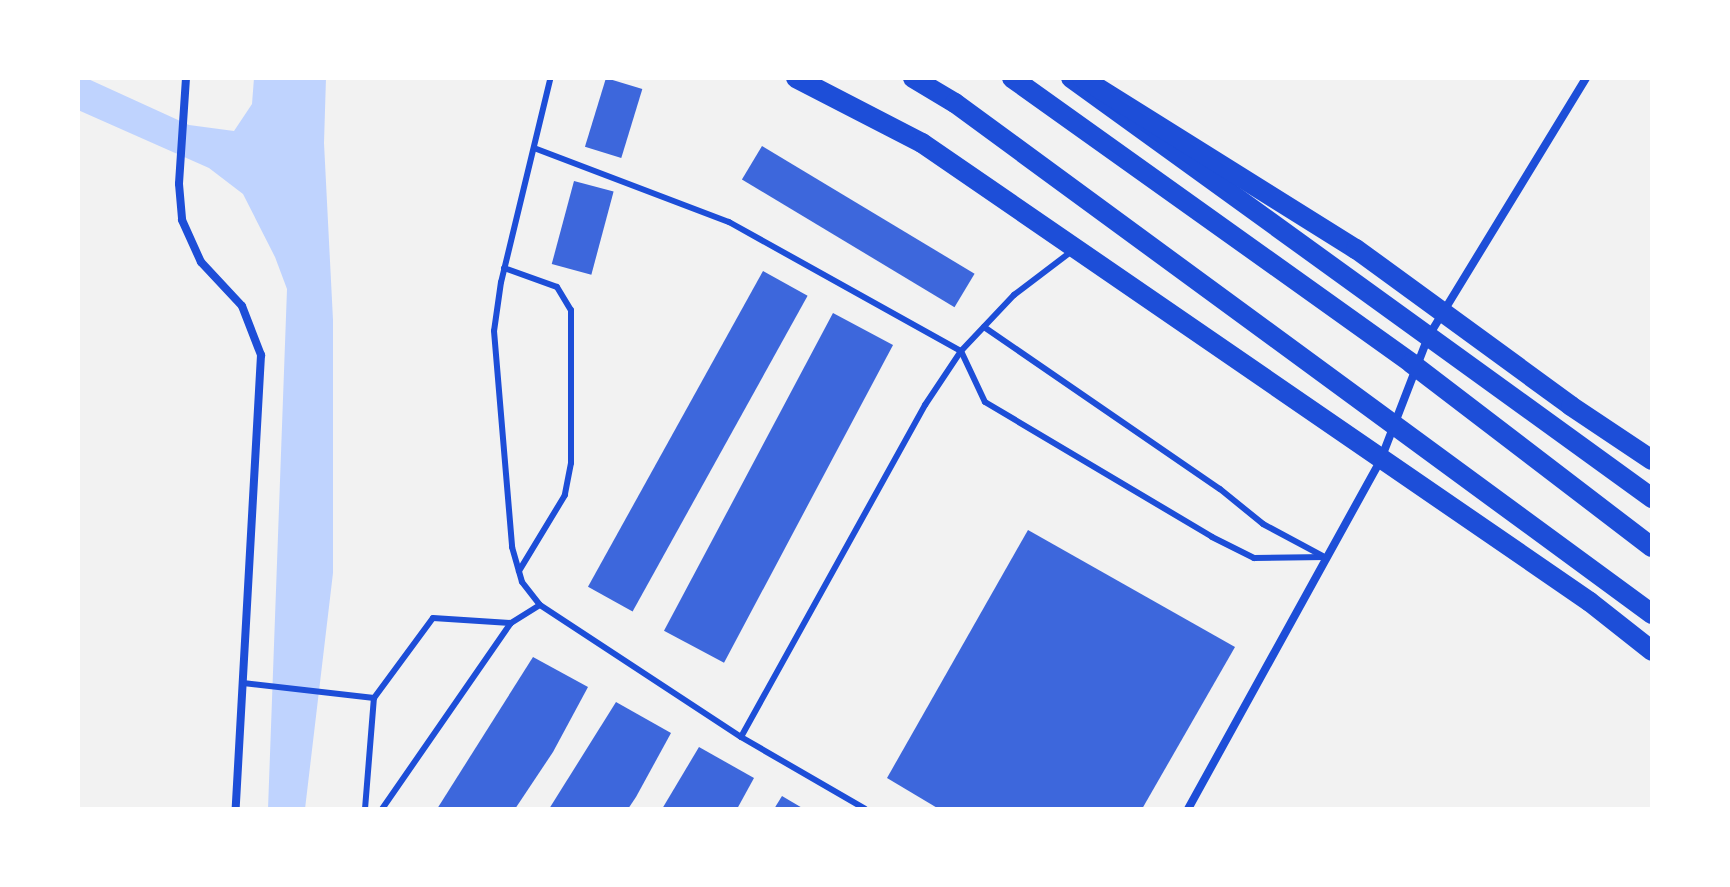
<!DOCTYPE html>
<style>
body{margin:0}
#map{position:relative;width:1730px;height:887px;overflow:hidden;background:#f2f2f2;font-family:"Fira Sans",sans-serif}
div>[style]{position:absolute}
.water>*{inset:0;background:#bfd3fe}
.building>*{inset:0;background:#3d67dc;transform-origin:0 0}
.service>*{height:6px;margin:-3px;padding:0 3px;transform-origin:3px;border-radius:3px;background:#1d4ed8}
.minor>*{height:8px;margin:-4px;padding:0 4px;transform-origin:4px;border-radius:4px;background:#1d4ed8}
.primary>*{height:20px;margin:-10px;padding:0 10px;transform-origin:10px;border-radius:10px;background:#1d4ed8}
.trunk>*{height:20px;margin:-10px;padding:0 10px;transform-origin:10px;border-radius:10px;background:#1d4ed8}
span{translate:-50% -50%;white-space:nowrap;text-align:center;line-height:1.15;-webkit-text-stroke:6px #fff;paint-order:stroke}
.frame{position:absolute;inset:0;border:80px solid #fff;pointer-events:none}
</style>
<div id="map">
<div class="water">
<i style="clip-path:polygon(78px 78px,86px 78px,189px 125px,234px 131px,252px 104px,254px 78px,326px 78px,324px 143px,333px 320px,333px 573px,305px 809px,268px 809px,287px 289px,275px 257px,243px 194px,209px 168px,78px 110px)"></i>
</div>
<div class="building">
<i style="left:606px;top:78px;width:38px;height:72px;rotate:17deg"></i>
<i style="left:762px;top:146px;width:248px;height:39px;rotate:31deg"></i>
<i style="left:574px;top:181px;width:41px;height:86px;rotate:15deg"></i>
<i style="left:763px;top:271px;width:51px;height:361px;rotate:29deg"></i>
<i style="left:833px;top:313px;width:68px;height:360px;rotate:28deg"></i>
<i style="clip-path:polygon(1028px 530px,1235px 647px,1142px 809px,939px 809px,887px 778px)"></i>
<i style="clip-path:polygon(533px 657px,588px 687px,553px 752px,515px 809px,437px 809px)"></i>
<i style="clip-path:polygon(616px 702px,671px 733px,636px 797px,628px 809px,549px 809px)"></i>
<i style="clip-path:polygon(699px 747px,754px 778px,737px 809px,662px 809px)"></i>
<i style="clip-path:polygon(782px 796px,804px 809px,774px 809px)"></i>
</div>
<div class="service">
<i style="left:550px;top:80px;width:208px;rotate:103.6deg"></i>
<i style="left:501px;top:282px;width:49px;rotate:98.1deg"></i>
<i style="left:494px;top:331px;width:217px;rotate:85.2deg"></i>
<i style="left:512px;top:547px;width:36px;rotate:74deg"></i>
<i style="left:522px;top:582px;width:29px;rotate:52deg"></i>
<i style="left:540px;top:605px;width:240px;rotate:33.3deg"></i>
<i style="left:741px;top:737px;width:143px;rotate:30.1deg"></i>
<i style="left:534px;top:148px;width:209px;rotate:20.8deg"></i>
<i style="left:729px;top:222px;width:265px;rotate:29.1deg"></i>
<i style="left:961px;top:351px;width:56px;rotate:64.8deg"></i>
<i style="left:985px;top:402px;width:264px;rotate:30.7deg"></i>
<i style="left:1212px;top:537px;width:47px;rotate:26.6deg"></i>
<i style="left:1254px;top:558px;width:72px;rotate:-0.8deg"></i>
<i style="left:504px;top:268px;width:56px;rotate:19.7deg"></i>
<i style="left:557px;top:287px;width:27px;rotate:59deg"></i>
<i style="left:571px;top:310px;width:153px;rotate:90deg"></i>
<i style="left:571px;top:463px;width:33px;rotate:101deg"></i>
<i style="left:565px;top:495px;width:89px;rotate:121.2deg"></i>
<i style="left:984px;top:327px;width:286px;rotate:34.5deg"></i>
<i style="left:1220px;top:489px;width:55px;rotate:39.1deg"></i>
<i style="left:1263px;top:524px;width:68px;rotate:28.1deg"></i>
<i style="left:243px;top:683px;width:132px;rotate:6.5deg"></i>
<i style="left:741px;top:737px;width:380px;rotate:-61deg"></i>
<i style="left:925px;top:405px;width:65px;rotate:-56.3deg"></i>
<i style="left:961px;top:351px;width:77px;rotate:-46.6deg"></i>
<i style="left:1014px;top:295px;width:73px;rotate:-37.2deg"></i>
<i style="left:365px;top:809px;width:111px;rotate:-85.4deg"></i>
<i style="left:374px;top:698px;width:99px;rotate:-53.6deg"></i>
<i style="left:433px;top:618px;width:78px;rotate:3.7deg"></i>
<i style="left:511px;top:623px;width:34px;rotate:-32deg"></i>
<i style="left:382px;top:809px;width:226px;rotate:-55.3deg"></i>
</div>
<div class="minor">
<i style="left:186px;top:78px;width:106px;rotate:93.8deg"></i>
<i style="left:179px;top:184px;width:36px;rotate:85deg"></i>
<i style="left:182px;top:220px;width:46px;rotate:65.7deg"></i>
<i style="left:201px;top:262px;width:60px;rotate:47deg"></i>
<i style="left:242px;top:306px;width:53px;rotate:68.8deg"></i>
<i style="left:261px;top:355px;width:455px;rotate:93.2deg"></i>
<i style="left:1188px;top:809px;width:400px;rotate:-61.1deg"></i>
<i style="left:1381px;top:459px;width:131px;rotate:-68.9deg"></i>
<i style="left:1428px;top:337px;width:303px;rotate:-58.6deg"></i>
</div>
<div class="primary">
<i style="left:796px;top:78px;width:142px;rotate:27.3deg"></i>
<i style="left:922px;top:143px;width:810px;rotate:34.49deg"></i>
<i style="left:1590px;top:602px;width:79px;rotate:38.3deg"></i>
<i style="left:1071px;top:78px;width:717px;rotate:35.86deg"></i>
</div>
<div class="trunk">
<i style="left:913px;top:78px;width:49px;rotate:30.8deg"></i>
<i style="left:955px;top:103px;width:864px;rotate:36.25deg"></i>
<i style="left:1012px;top:78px;width:490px;rotate:35.5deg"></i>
<i style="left:1411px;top:363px;width:303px;rotate:37.4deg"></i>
<i style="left:1082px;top:78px;width:323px;rotate:32deg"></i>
<i style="left:1356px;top:249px;width:266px;rotate:36.1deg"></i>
<i style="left:1571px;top:406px;width:97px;rotate:33.7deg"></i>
</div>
<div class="frame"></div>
</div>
